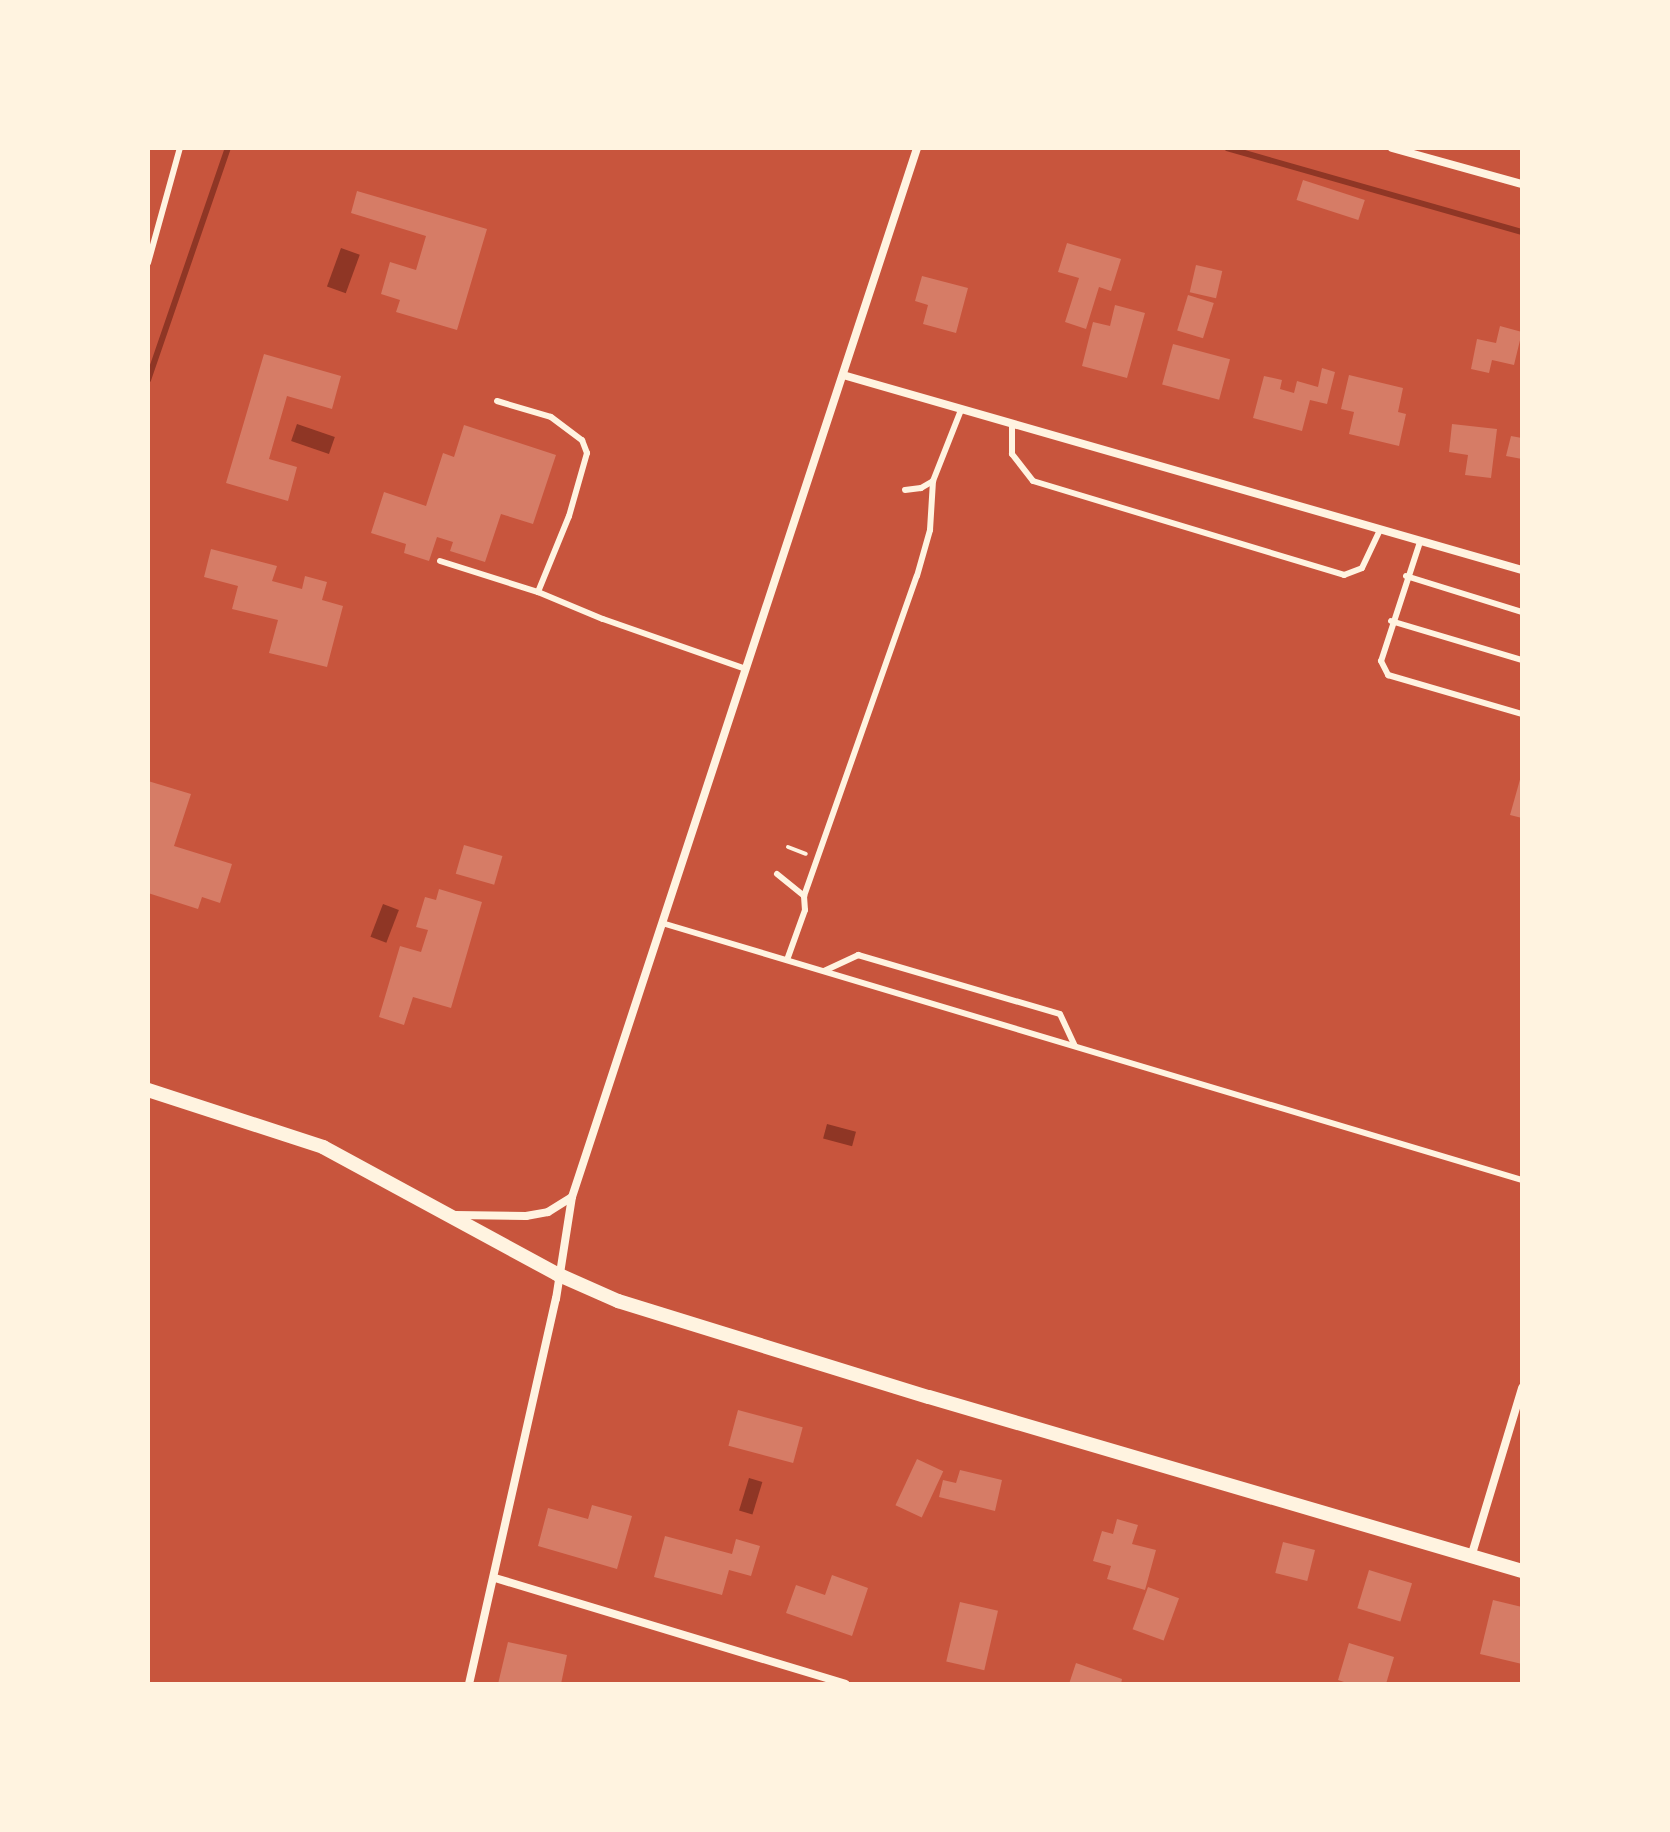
<!DOCTYPE html>
<style>
body{margin:0}
#map{position:relative;width:1670px;height:1832px;overflow:hidden;background:#c8553d;font-family:"Times New Roman",serif}
div>[style]{position:absolute}
.water>*{inset:0;background:#8f3625;transform-origin:0 0}
.stream>*{height:6px;margin:-3px;padding:0 3px;transform-origin:3px;border-radius:3px;background:#8f3625}
.building>*{inset:0;background:#d67c66;transform-origin:0 0}
.path>*{height:4px;margin:-2px;padding:0 2px;transform-origin:2px;border-radius:2px;background:#fff3e0}
.service>*{height:6px;margin:-3px;padding:0 3px;transform-origin:3px;border-radius:3px;background:#fff3e0}
.minor>*{height:8px;margin:-4px;padding:0 4px;transform-origin:4px;border-radius:4px;background:#fff3e0}
.tertiary>*{height:14px;margin:-7px;padding:0 7px;transform-origin:7px;border-radius:7px;background:#fff3e0}
span{translate:-50% -50%;white-space:nowrap;text-align:center;line-height:1.15;-webkit-text-stroke:7px #fff3e0;paint-order:stroke}
.frame{position:absolute;inset:0;border:150px solid #fff3e0;pointer-events:none}
</style>
<div id="map">
<div class="water">
<i style="left:341px;top:248px;width:20px;height:41px;rotate:20deg"></i>
<i style="left:297px;top:424px;width:40px;height:18px;rotate:19deg"></i>
<i style="left:383px;top:904px;width:17px;height:35px;rotate:21deg"></i>
<i style="left:827px;top:1124px;width:30px;height:15px;rotate:15deg"></i>
<i style="left:749px;top:1478px;width:14px;height:34px;rotate:17deg"></i>
</div>
<div class="stream">
<i style="left:1227px;top:148px;width:307px;rotate:15.9deg"></i>
<i style="left:148px;top:380px;width:245px;rotate:-71deg"></i>
</div>
<div class="building">
<i style="left:1303px;top:180px;width:65px;height:21px;rotate:18deg"></i>
<i style="clip-path:polygon(357px 191px,487px 229px,457px 330px,396px 312px,400px 300px,381px 294px,390px 262px,416px 270px,426px 236px,351px 213px)"></i>
<i style="clip-path:polygon(1067px 243px,1121px 259px,1111px 291px,1099px 287px,1086px 329px,1065px 322px,1079px 278px,1058px 272px)"></i>
<i style="left:1196px;top:265px;width:27px;height:28px;rotate:13deg"></i>
<i style="clip-path:polygon(922px 276px,968px 288px,956px 333px,923px 324px,928px 305px,915px 301px)"></i>
<i style="left:1188px;top:295px;width:27px;height:37px;rotate:17deg"></i>
<i style="clip-path:polygon(1115px 305px,1145px 313px,1127px 378px,1082px 366px,1093px 322px,1110px 326px)"></i>
<i style="clip-path:polygon(1500px 326px,1522px 332px,1514px 365px,1492px 360px,1489px 373px,1471px 369px,1477px 339px,1496px 343px)"></i>
<i style="left:1173px;top:344px;width:59px;height:42px;rotate:15deg"></i>
<i style="clip-path:polygon(264px 354px,341px 376px,332px 409px,287px 396px,269px 459px,297px 467px,288px 501px,226px 483px)"></i>
<i style="clip-path:polygon(1322px 368px,1335px 372px,1327px 404px,1310px 400px,1302px 431px,1253px 418px,1264px 376px,1282px 380px,1280px 389px,1294px 393px,1297px 381px,1318px 387px)"></i>
<i style="clip-path:polygon(1349px 375px,1403px 388px,1398px 412px,1406px 414px,1399px 446px,1349px 434px,1354px 412px,1341px 409px)"></i>
<i style="clip-path:polygon(1452px 424px,1497px 429px,1491px 478px,1465px 475px,1468px 455px,1449px 452px)"></i>
<i style="clip-path:polygon(464px 425px,556px 455px,533px 524px,501px 514px,485px 562px,450px 551px,453px 542px,437px 537px,429px 561px,404px 553px,406px 544px,371px 533px,384px 492px,426px 506px,443px 453px,454px 457px)"></i>
<i style="clip-path:polygon(1511px 436px,1522px 438px,1522px 459px,1506px 456px)"></i>
<i style="clip-path:polygon(211px 549px,277px 566px,272px 581px,302px 589px,305px 576px,327px 582px,322px 600px,343px 606px,327px 667px,269px 653px,278px 620px,232px 609px,238px 586px,204px 577px)"></i>
<i style="clip-path:polygon(1521px 776px,1522px 776px,1522px 818px,1510px 815px)"></i>
<i style="clip-path:polygon(148px 781px,191px 794px,174px 846px,232px 864px,220px 903px,202px 897px,198px 909px,148px 893px)"></i>
<i style="left:464px;top:845px;width:40px;height:30px;rotate:16deg"></i>
<i style="clip-path:polygon(439px 889px,482px 902px,451px 1008px,413px 997px,404px 1025px,379px 1017px,400px 946px,421px 952px,428px 930px,416px 927px,425px 897px,436px 900px)"></i>
<i style="left:738px;top:1410px;width:67px;height:37px;rotate:15deg"></i>
<i style="left:917px;top:1459px;width:29px;height:51px;rotate:25deg"></i>
<i style="clip-path:polygon(960px 1470px,1002px 1480px,995px 1511px,939px 1497px,943px 1480px,956px 1483px)"></i>
<i style="clip-path:polygon(592px 1505px,632px 1516px,617px 1569px,538px 1546px,548px 1508px,588px 1519px)"></i>
<i style="clip-path:polygon(1117px 1519px,1138px 1525px,1132px 1544px,1156px 1550px,1145px 1590px,1107px 1579px,1111px 1566px,1093px 1561px,1102px 1531px,1113px 1534px)"></i>
<i style="clip-path:polygon(665px 1536px,732px 1554px,736px 1539px,760px 1546px,751px 1576px,729px 1570px,722px 1595px,654px 1577px)"></i>
<i style="left:1283px;top:1542px;width:33px;height:32px;rotate:14deg"></i>
<i style="left:1369px;top:1570px;width:45px;height:40px;rotate:17deg"></i>
<i style="clip-path:polygon(832px 1575px,868px 1588px,852px 1636px,786px 1613px,796px 1585px,825px 1595px)"></i>
<i style="left:1148px;top:1587px;width:33px;height:45px;rotate:20deg"></i>
<i style="clip-path:polygon(1493px 1600px,1522px 1607px,1522px 1664px,1480px 1654px)"></i>
<i style="left:960px;top:1602px;width:39px;height:61px;rotate:13deg"></i>
<i style="clip-path:polygon(508px 1642px,567px 1655px,561px 1684px,498px 1684px)"></i>
<i style="clip-path:polygon(1349px 1643px,1394px 1657px,1386px 1684px,1350px 1684px,1338px 1680px)"></i>
<i style="clip-path:polygon(1076px 1663px,1122px 1679px,1121px 1684px,1069px 1684px)"></i>
</div>
<div class="path">
<i style="left:788px;top:847px;width:19px;rotate:21deg"></i>
</div>
<div class="service">
<i style="left:148px;top:263px;width:119px;rotate:-74.5deg"></i>
<i style="left:497px;top:401px;width:56px;rotate:16.5deg"></i>
<i style="left:551px;top:417px;width:39px;rotate:37deg"></i>
<i style="left:582px;top:440px;width:14px;rotate:69deg"></i>
<i style="left:587px;top:453px;width:66px;rotate:105.9deg"></i>
<i style="left:569px;top:516px;width:82px;rotate:112.2deg"></i>
<i style="left:538px;top:592px;width:70px;rotate:22.6deg"></i>
<i style="left:603px;top:619px;width:151px;rotate:19.3deg"></i>
<i style="left:1012px;top:426px;width:28px;rotate:90deg"></i>
<i style="left:1012px;top:454px;width:34px;rotate:52deg"></i>
<i style="left:1033px;top:481px;width:325px;rotate:16.8deg"></i>
<i style="left:1344px;top:575px;width:19px;rotate:-21deg"></i>
<i style="left:1362px;top:568px;width:42px;rotate:-64.7deg"></i>
<i style="left:905px;top:490px;width:16px;rotate:-7deg"></i>
<i style="left:921px;top:488px;width:14px;rotate:-30deg"></i>
<i style="left:933px;top:481px;width:76px;rotate:-68.5deg"></i>
<i style="left:1420px;top:542px;width:125px;rotate:108.1deg"></i>
<i style="left:1381px;top:661px;width:16px;rotate:63deg"></i>
<i style="left:1388px;top:675px;width:140px;rotate:16.2deg"></i>
<i style="left:440px;top:561px;width:103px;rotate:17.6deg"></i>
<i style="left:1406px;top:576px;width:121px;rotate:17.2deg"></i>
<i style="left:1391px;top:621px;width:137px;rotate:16.6deg"></i>
<i style="left:777px;top:874px;width:35px;rotate:39deg"></i>
<i style="left:804px;top:896px;width:14px;rotate:86deg"></i>
<i style="left:805px;top:910px;width:53px;rotate:109.8deg"></i>
<i style="left:804px;top:896px;width:339px;rotate:-70.6deg"></i>
<i style="left:917px;top:576px;width:48px;rotate:-74.2deg"></i>
<i style="left:930px;top:530px;width:49px;rotate:-86.5deg"></i>
<i style="left:662px;top:923px;width:898px;rotate:16.64deg"></i>
<i style="left:824px;top:971px;width:38px;rotate:-25deg"></i>
<i style="left:858px;top:955px;width:210px;rotate:16.3deg"></i>
<i style="left:1060px;top:1014px;width:35px;rotate:65deg"></i>
</div>
<div class="minor">
<i style="left:1392px;top:148px;width:135px;rotate:15.5deg"></i>
<i style="left:843px;top:375px;width:706px;rotate:16.02deg"></i>
<i style="left:455px;top:1215px;width:71px;rotate:0.8deg"></i>
<i style="left:526px;top:1216px;width:22px;rotate:-10deg"></i>
<i style="left:548px;top:1212px;width:28px;rotate:-32deg"></i>
<i style="left:1471px;top:1557px;width:177px;rotate:-73.2deg"></i>
<i style="left:495px;top:1578px;width:366px;rotate:16.8deg"></i>
<i style="left:469px;top:1684px;width:395px;rotate:-77.3deg"></i>
<i style="left:556px;top:1299px;width:103px;rotate:-81.1deg"></i>
<i style="left:572px;top:1197px;width:1104px;rotate:-71.79deg"></i>
</div>
<div class="tertiary">
<i style="left:148px;top:1090px;width:184px;rotate:18deg"></i>
<i style="left:323px;top:1147px;width:266px;rotate:28.5deg"></i>
<i style="left:557px;top:1274px;width:67px;rotate:23.9deg"></i>
<i style="left:618px;top:1301px;width:325px;rotate:17.2deg"></i>
<i style="left:929px;top:1397px;width:618px;rotate:16.35deg"></i>
</div>
<div class="frame"></div>
</div>
